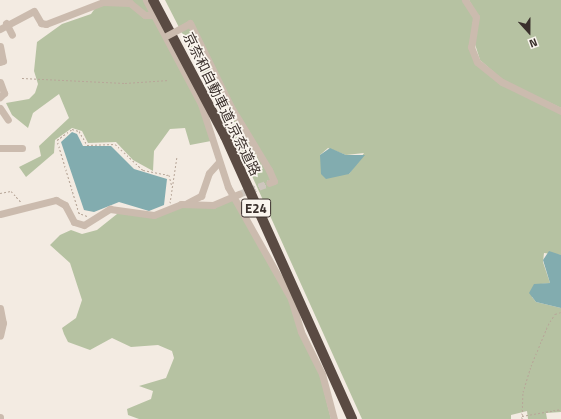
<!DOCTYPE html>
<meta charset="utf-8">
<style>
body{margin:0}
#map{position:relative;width:561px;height:419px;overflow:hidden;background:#f3ebe2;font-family:"Titillium Web","Noto Sans JP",sans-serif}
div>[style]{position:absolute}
.green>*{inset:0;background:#b6c2a2}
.water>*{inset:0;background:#82acaf}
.minor-tunnel>*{height:7px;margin-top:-3.5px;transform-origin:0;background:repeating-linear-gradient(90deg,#cec6be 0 7px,transparent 0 10.5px)}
.path>*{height:1px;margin-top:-0.5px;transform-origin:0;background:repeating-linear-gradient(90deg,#b7a698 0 2px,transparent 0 4px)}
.minor>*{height:7px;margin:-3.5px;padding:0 3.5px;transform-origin:3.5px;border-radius:3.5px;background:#cbbbae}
.highway>*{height:10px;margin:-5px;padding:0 5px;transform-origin:5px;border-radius:5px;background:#5a4b43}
.minor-bridge>*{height:7px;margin:-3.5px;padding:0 3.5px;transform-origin:3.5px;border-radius:3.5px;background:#cbbbae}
span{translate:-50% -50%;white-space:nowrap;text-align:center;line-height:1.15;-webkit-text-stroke:3.5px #faf5ee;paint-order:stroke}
.shield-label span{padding:1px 3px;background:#faf5ee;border:1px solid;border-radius:3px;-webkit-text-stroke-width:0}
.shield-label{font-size:13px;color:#3a302c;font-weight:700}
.street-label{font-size:14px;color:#3a302c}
.north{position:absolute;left:509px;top:12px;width:40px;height:40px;-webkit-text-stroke:3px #faf5ee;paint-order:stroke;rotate:159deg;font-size:11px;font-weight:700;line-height:16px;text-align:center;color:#3a302c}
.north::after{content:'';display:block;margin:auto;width:14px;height:18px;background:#3a302c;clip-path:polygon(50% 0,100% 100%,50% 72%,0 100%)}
</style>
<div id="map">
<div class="green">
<i style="clip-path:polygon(101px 0,144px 0,199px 105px,211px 141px,190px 145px,185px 128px,170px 129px,154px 151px,153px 171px,133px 160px,116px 142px,88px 143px,82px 131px,72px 128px,55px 140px,54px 153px,26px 177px,19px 167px,41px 156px,39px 146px,69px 118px,59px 94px,33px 113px,28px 128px,12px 115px,6px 103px,29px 99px,35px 93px,38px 84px,34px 71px,37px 42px,62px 24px,91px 14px)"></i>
<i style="clip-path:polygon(evenodd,165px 0,463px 0,474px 14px,470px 44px,486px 72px,561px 112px,561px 255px,544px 253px,543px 262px,550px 283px,541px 284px,532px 297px,536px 302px,561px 308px,561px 412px,546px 413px,547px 419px,528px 419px,527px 411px,511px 415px,511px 419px,362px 419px,229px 125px,165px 0,328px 148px,346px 155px,364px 153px,349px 174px,320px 155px,328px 148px)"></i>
<i style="clip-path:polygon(469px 0,561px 0,561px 108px,503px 80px,480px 60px,474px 41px,478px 16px)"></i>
<i style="clip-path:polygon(233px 200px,289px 300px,320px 375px,331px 419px,139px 419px,128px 415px,127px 409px,151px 399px,153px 391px,139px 386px,166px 378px,174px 358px,172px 351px,158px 345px,131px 347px,112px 338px,90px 350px,68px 342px,64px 334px,62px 328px,76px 318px,82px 300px,70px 263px,50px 245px,60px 235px,71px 230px,82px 234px,97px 230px,122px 210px,146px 217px,181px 206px,207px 208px)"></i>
</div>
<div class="water">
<i style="clip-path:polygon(72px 132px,77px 134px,83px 146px,111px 146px,134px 169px,167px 179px,164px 205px,149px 211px,119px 202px,94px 212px,84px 210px,61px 142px)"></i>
<i style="clip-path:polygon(330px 148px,346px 155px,365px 155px,349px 174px,326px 179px,321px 174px,320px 155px)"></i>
<i style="clip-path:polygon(549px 251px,561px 255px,561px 308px,536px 302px,529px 293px,534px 284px,550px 283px,543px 260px)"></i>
</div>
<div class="minor-tunnel">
<i style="left:239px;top:194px;width:32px;rotate:-20deg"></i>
</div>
<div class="path">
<i style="left:22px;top:78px;width:103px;rotate:2.8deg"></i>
<i style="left:125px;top:83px;width:44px;rotate:-3.9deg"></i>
<i style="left:0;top:193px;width:11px;rotate:-10deg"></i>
<i style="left:11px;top:191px;width:15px;rotate:48deg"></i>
<i style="left:170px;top:203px;width:48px;rotate:-81.5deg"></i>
<i style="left:87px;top:216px;width:9px;rotate:-159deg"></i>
<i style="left:79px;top:213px;width:76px;rotate:-106.8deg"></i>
<i style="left:57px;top:140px;width:19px;rotate:-36deg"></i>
<i style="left:72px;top:129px;width:7px;rotate:16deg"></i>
<i style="left:79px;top:131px;width:16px;rotate:60deg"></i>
<i style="left:87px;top:145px;width:28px;rotate:-2deg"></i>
<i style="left:115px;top:144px;width:38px;rotate:43deg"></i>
<i style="left:143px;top:170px;width:26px;rotate:11deg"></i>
<i style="left:169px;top:175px;width:12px;rotate:76deg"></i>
<i style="left:522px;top:416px;width:40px;rotate:-10deg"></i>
<i style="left:522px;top:419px;width:27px;rotate:-88deg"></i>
<i style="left:523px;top:392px;width:27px;rotate:-73deg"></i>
<i style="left:531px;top:366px;width:44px;rotate:-67.5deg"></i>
<i style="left:548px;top:325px;width:13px;rotate:-58deg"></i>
<i style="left:555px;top:314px;width:6px;rotate:-18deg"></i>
</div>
<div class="minor">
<i style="left:146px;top:0;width:118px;rotate:62.1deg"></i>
<i style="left:201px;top:104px;width:87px;rotate:72deg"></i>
<i style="left:228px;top:187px;width:129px;rotate:60.6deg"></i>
<i style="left:291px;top:299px;width:34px;rotate:73deg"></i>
<i style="left:301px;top:332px;width:47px;rotate:63.4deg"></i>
<i style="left:322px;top:374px;width:47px;rotate:75.1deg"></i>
<i style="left:465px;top:0;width:20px;rotate:57deg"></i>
<i style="left:476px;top:17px;width:30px;rotate:99deg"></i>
<i style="left:471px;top:47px;width:16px;rotate:68deg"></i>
<i style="left:477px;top:62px;width:32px;rotate:39deg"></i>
<i style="left:502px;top:82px;width:66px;rotate:26.2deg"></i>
<i style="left:6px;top:23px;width:13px;rotate:63deg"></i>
<i style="left:190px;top:23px;width:93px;rotate:64deg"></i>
<i style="left:231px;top:107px;width:74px;rotate:58.9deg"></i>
<i style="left:269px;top:170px;width:12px;rotate:66deg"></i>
<i style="left:274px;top:181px;width:5px;rotate:158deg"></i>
<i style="left:0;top:29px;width:38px;rotate:-28deg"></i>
<i style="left:34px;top:11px;width:14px;rotate:60deg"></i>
<i style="left:41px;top:23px;width:5px;rotate:11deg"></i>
<i style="left:46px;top:24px;width:61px;rotate:-21.1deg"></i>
<i style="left:103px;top:2px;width:27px;rotate:2deg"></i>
<i style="left:130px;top:3px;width:19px;rotate:39deg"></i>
<i style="left:145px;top:15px;width:8px"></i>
<i style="left:0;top:46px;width:15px;rotate:79deg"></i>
<i style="left:3px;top:61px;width:3px;rotate:162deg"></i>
<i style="left:0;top:82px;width:12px;rotate:70deg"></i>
<i style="left:4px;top:93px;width:6px;rotate:135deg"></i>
<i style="left:0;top:108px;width:14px;rotate:56deg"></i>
<i style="left:0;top:148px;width:22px"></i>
<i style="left:187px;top:203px;width:16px;rotate:-27deg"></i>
<i style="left:201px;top:196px;width:24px;rotate:-71deg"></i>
<i style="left:209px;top:173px;width:15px;rotate:-48deg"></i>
<i style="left:0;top:214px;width:58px;rotate:-14deg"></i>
<i style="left:56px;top:200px;width:10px;rotate:29deg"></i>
<i style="left:65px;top:205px;width:19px;rotate:62deg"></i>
<i style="left:74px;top:222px;width:10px;rotate:17deg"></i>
<i style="left:84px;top:225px;width:31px;rotate:-32deg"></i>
<i style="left:110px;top:209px;width:44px;rotate:7.8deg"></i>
<i style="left:154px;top:215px;width:29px;rotate:-22deg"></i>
<i style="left:181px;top:204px;width:32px;rotate:2deg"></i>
<i style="left:213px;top:205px;width:28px;rotate:-23deg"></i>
<i style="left:0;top:308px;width:15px;rotate:79deg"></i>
<i style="left:3px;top:323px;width:13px;rotate:103deg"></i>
<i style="left:0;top:417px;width:2px;rotate:90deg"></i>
</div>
<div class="highway">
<i style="left:153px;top:0;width:154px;rotate:62.1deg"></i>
<i style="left:225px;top:136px;width:310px;rotate:65.8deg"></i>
</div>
<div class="minor-bridge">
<i style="left:166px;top:36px;width:27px;rotate:-28deg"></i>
</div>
<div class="shield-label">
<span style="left:256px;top:208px">E24</span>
</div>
<div class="street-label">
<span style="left:222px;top:104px;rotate:64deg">京奈和自動車道;京奈道路</span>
</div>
<div class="north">N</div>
</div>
